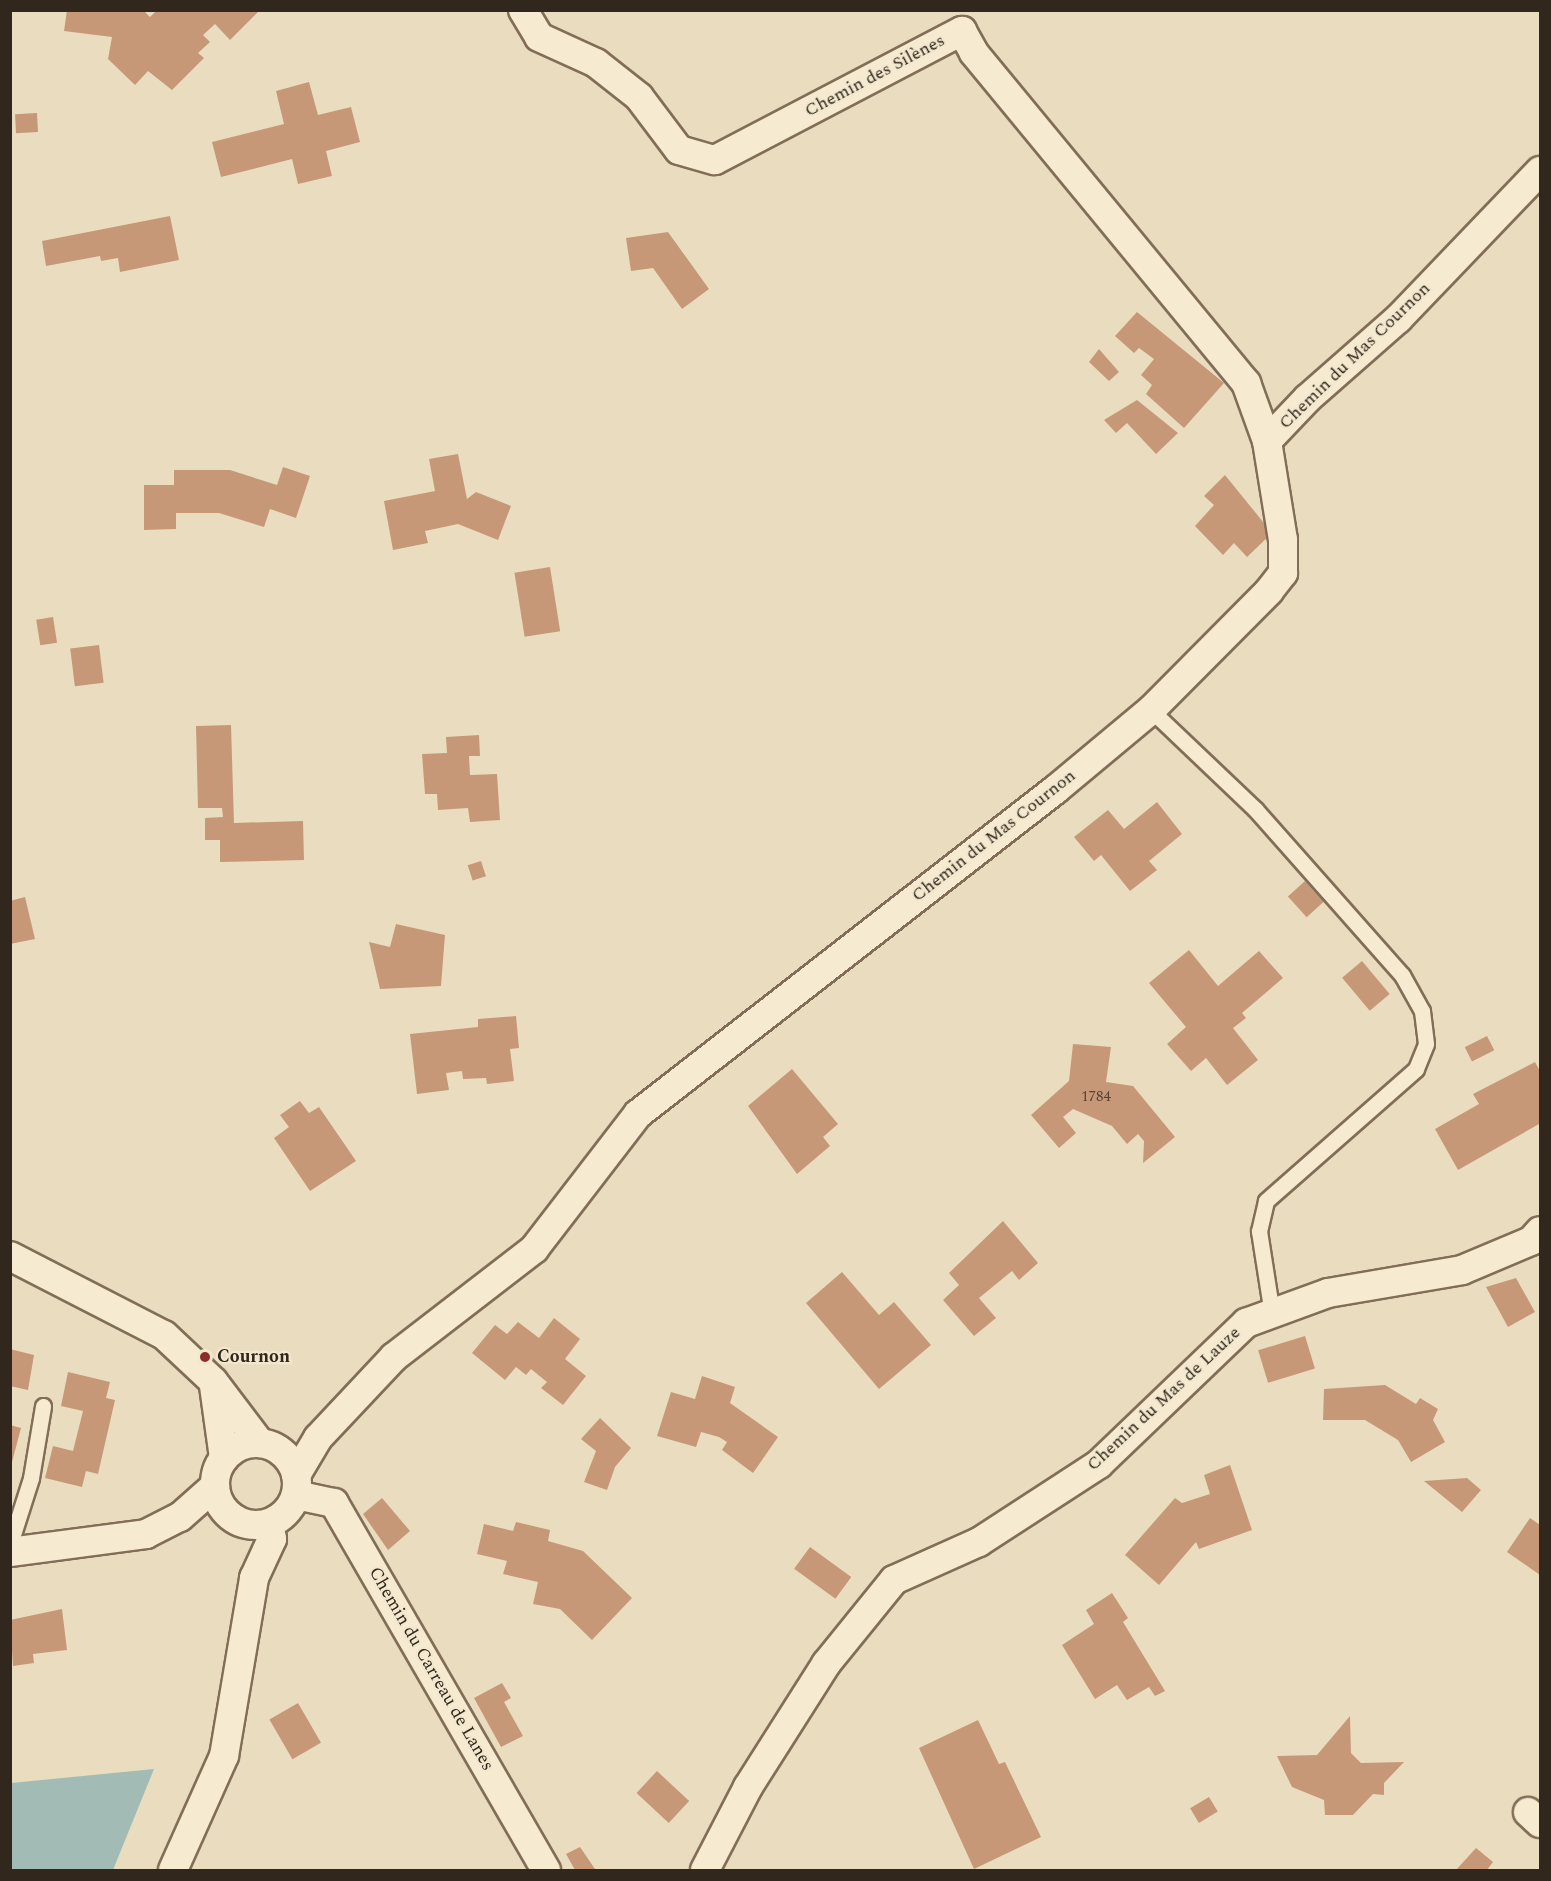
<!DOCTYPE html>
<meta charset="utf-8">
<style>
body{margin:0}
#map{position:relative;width:1551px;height:1881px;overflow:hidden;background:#eaddbf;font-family:Spectral,serif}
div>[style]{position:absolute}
.water>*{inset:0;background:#a2bcb5}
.building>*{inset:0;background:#c79877;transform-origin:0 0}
.roads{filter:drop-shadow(2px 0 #826e58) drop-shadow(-2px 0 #826e58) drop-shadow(0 2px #826e58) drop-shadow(0 -2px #826e58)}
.service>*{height:15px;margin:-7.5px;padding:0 7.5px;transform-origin:7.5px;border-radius:7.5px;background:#f6ebd1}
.minor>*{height:28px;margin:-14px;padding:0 14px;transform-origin:14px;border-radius:14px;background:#f6ebd1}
.minor>.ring{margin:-14px;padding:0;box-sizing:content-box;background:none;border:28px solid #f6ebd1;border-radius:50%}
.dots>*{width:16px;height:16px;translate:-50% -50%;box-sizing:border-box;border:3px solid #f2e8ce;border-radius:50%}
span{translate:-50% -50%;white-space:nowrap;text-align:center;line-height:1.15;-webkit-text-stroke:4.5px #f2e8ce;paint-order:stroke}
.number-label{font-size:15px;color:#574333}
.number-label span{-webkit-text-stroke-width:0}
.street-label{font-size:18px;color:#32271c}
.poi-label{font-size:18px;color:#32271c;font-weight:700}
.left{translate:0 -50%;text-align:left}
.frame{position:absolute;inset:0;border:12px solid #32271c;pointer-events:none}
</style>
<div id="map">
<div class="water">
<i style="clip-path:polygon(154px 1769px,113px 1870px,11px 1870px,11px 1783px)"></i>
</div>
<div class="building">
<i style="clip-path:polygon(67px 10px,143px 10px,150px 17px,157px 10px,260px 10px,230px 40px,215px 24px,203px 35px,210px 42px,198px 53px,204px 58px,172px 90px,148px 71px,135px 85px,108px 59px,112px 37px,64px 31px)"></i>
<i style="clip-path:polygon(309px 82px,318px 115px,351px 107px,360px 142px,326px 151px,332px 176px,298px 184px,292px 159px,221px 177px,212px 142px,284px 124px,276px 91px)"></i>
<i style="left:37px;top:113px;width:19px;height:22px;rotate:87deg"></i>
<i style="clip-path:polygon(170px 216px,179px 260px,120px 272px,118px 258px,101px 261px,100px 256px,46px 266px,42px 241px)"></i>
<i style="clip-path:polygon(668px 232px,709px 289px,682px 309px,653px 268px,631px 271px,626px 238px)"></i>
<i style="clip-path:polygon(1137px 312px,1224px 383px,1184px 428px,1146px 394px,1152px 385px,1141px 375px,1154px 359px,1139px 348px,1134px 353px,1115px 336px)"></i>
<i style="clip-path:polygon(1099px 349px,1119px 372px,1109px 381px,1089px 362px)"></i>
<i style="clip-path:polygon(1137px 400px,1178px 433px,1156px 454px,1127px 423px,1116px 433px,1104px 420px)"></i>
<i style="clip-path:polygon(458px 454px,467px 499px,476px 492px,511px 506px,498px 540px,458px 524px,425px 531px,428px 543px,393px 550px,384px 501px,435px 491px,429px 459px)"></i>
<i style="clip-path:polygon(283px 467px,310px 476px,296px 518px,270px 509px,264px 527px,219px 513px,176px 513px,176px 529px,144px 530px,144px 485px,174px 485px,174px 470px,230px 470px,277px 485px)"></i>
<i style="clip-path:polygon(1225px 475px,1272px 533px,1247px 557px,1234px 543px,1223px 555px,1195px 526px,1214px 505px,1204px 496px)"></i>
<i style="left:550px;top:567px;width:65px;height:36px;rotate:81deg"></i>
<i style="left:53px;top:617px;width:26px;height:17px;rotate:81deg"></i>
<i style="left:99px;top:645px;width:38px;height:29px;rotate:83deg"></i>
<i style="clip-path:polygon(231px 725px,234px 823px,303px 821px,304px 860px,220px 862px,220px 840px,205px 840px,205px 818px,223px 817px,222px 808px,198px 808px,196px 726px)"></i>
<i style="clip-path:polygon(479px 735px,480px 756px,469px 756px,470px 775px,497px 774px,500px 820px,470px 822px,468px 808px,438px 810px,437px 794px,425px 794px,422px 754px,447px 753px,446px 737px)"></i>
<i style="clip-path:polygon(1157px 802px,1182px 834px,1149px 861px,1157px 870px,1130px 891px,1101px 855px,1094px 861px,1074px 837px,1108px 810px,1124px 829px)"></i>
<i style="left:481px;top:861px;width:16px;height:14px;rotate:72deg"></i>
<i style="left:1305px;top:881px;width:28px;height:23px;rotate:48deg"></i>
<i style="clip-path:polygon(25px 897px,35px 939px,10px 944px,10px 901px)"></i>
<i style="clip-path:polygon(396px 924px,445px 935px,441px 986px,380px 989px,369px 942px,390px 947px)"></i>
<i style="clip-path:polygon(1189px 950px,1218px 986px,1259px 951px,1283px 978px,1242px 1013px,1246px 1018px,1233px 1028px,1258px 1060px,1227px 1085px,1206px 1058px,1191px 1071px,1167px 1044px,1186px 1027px,1149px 983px)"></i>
<i style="left:1362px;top:961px;width:43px;height:26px;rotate:50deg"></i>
<i style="clip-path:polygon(516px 1016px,519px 1048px,510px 1049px,514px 1081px,487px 1084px,486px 1078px,463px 1079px,462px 1071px,446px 1073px,449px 1090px,417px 1094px,410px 1034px,478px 1027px,478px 1019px)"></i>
<i style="left:1487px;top:1036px;width:16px;height:25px;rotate:63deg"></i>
<i style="clip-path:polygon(1073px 1044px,1111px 1047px,1106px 1082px,1133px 1086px,1175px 1137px,1143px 1163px,1144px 1141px,1138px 1134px,1127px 1144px,1112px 1126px,1073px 1109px,1063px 1117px,1076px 1133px,1059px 1148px,1031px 1115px,1069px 1081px)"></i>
<i style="clip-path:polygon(1535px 1062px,1540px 1071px,1539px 1124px,1458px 1170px,1435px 1129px,1479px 1104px,1473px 1094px)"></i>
<i style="clip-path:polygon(792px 1069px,838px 1124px,823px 1137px,830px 1146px,797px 1174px,748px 1106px)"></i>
<i style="clip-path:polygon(300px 1101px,309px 1113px,319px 1107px,356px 1161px,310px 1191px,274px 1138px,289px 1127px,280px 1115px)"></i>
<i style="clip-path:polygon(1003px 1221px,1038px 1263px,1019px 1280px,1012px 1271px,979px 1298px,996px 1318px,974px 1336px,943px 1300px,959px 1285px,949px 1273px)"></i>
<i style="clip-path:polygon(842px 1272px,879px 1315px,894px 1302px,931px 1345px,879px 1389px,806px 1303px)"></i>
<i style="clip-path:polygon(1516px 1278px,1535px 1312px,1508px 1327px,1486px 1287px)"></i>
<i style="clip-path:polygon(554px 1318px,580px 1339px,565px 1359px,586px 1376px,563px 1405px,541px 1388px,547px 1382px,531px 1369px,526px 1375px,516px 1367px,505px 1380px,472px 1353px,495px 1325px,507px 1334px,518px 1322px,539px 1338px)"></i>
<i style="left:1305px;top:1336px;width:34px;height:49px;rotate:73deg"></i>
<i style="clip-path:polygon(10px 1349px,34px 1355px,28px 1390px,10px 1386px)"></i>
<i style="clip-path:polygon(68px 1372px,110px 1382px,106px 1398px,115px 1400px,98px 1474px,86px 1471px,82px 1487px,45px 1478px,53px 1446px,73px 1451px,83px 1411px,61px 1406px)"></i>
<i style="clip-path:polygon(702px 1376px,735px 1387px,730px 1403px,778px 1437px,753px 1473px,722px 1450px,727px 1442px,719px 1437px,701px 1432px,696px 1447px,657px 1436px,671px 1392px,695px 1399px)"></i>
<i style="clip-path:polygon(1385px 1385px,1416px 1404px,1420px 1398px,1438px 1409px,1433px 1420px,1445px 1442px,1411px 1462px,1398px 1440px,1365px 1420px,1323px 1420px,1324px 1389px)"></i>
<i style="clip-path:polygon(600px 1418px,631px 1448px,615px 1467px,607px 1490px,584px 1482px,596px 1451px,581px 1439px)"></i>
<i style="clip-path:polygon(10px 1425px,21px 1428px,12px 1462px,10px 1462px)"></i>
<i style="clip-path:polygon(1230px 1465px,1252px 1530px,1199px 1549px,1196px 1542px,1159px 1585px,1125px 1555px,1175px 1498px,1182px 1503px,1210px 1494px,1204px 1475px)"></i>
<i style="clip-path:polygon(1467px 1478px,1481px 1490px,1462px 1512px,1424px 1481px)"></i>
<i style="clip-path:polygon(382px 1498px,410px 1531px,388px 1550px,363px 1514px)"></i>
<i style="clip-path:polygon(1530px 1518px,1540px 1525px,1540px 1575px,1507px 1552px)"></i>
<i style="clip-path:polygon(516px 1522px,550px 1530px,548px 1541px,583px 1551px,632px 1598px,592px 1640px,560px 1609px,533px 1604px,538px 1582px,503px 1574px,507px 1561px,477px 1554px,484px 1524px,513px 1531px)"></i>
<i style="left:810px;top:1547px;width:51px;height:27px;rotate:36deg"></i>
<i style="clip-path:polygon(1112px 1593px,1128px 1618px,1123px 1622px,1165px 1691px,1155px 1696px,1149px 1687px,1127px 1700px,1117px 1685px,1095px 1699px,1062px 1645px,1094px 1624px,1086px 1610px)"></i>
<i style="clip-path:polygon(62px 1609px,67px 1650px,33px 1654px,34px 1663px,13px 1666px,10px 1620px)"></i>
<i style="clip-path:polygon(502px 1683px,511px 1698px,504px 1702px,523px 1736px,501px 1747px,474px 1698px)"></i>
<i style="left:298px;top:1703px;width:46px;height:33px;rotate:60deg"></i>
<i style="clip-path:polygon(1350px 1716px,1351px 1753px,1361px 1763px,1404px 1762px,1384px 1783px,1384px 1795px,1373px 1794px,1353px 1815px,1325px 1815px,1324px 1800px,1292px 1787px,1277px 1756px,1317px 1755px)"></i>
<i style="clip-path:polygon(978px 1720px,999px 1764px,1005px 1762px,1041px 1837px,974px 1869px,919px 1748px)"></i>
<i style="left:657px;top:1771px;width:44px;height:30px;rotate:43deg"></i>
<i style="left:1209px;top:1797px;width:17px;height:22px;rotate:59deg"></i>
<i style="clip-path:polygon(580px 1847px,595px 1869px,575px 1870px,566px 1854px)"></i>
<i style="clip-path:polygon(1476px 1848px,1493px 1862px,1487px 1870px,1456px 1870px)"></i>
</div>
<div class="roads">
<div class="service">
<i style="left:1151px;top:710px;width:144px;rotate:43.6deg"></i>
<i style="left:1255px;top:809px;width:222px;rotate:48.5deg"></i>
<i style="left:1402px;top:975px;width:41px;rotate:60.9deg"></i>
<i style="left:1422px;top:1011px;width:33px;rotate:83deg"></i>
<i style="left:1426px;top:1044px;width:27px;rotate:112deg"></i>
<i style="left:1416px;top:1069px;width:200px;rotate:138.7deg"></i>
<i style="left:1266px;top:1201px;width:31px;rotate:103deg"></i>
<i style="left:1259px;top:1231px;width:84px;rotate:81.1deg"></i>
<i style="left:10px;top:1544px;width:69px;rotate:-72.3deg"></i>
<i style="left:31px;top:1478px;width:73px;rotate:-80.5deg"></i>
</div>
<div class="minor">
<i style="left:523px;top:10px;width:31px;rotate:59deg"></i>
<i style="left:539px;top:37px;width:63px;rotate:24.5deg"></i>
<i style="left:596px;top:63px;width:55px;rotate:38.3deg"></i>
<i style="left:639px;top:97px;width:66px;rotate:53deg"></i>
<i style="left:679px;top:150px;width:37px;rotate:16deg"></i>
<i style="left:715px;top:160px;width:279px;rotate:-27.6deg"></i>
<i style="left:962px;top:31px;width:25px;rotate:61deg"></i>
<i style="left:974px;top:53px;width:428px;rotate:50.5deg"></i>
<i style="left:1246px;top:383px;width:62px;rotate:70.1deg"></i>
<i style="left:10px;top:1256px;width:173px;rotate:27.2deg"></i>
<i style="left:164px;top:1335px;width:67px;rotate:43.2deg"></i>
<i style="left:213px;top:1381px;width:78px;rotate:52.8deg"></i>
<i style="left:214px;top:1386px;width:73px;rotate:82.1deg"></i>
<i class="ring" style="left:215px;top:1443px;width:54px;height:54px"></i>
<i style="left:296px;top:1475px;width:43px;rotate:-59.3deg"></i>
<i style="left:318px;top:1438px;width:111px;rotate:-46.8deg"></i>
<i style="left:394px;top:1357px;width:177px;rotate:-37.6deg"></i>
<i style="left:534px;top:1249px;width:170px;rotate:-52.4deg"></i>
<i style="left:638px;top:1114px;width:528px;rotate:-37.85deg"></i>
<i style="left:1055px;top:790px;width:125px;rotate:-39.8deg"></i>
<i style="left:1151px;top:710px;width:168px;rotate:-45.2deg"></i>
<i style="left:1269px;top:591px;width:23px;rotate:-52deg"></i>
<i style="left:1283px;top:573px;width:33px;rotate:-90deg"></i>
<i style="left:1283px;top:540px;width:100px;rotate:-99.2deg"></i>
<i style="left:1267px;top:441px;width:59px;rotate:-46.4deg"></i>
<i style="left:1308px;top:398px;width:120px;rotate:-41.3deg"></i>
<i style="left:1398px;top:319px;width:205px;rotate:-46.2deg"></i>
<i style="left:296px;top:1495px;width:39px;rotate:12deg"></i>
<i style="left:334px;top:1503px;width:424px;rotate:60deg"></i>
<i style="left:10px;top:1552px;width:137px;rotate:-7.5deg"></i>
<i style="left:146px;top:1534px;width:38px;rotate:-27deg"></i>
<i style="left:180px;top:1517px;width:47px;rotate:-41.5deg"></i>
<i style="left:1528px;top:1812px;width:16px;rotate:43deg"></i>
<i style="left:173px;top:1870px;width:125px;rotate:-65.9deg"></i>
<i style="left:224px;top:1756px;width:181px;rotate:-80.4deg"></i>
<i style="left:254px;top:1578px;width:43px;rotate:-65.2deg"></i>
<i style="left:272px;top:1539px;width:15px;rotate:-101deg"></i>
<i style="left:705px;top:1870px;width:93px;rotate:-62.6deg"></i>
<i style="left:748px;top:1787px;width:146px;rotate:-57.6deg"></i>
<i style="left:826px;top:1664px;width:108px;rotate:-51deg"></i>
<i style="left:894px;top:1580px;width:93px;rotate:-24.1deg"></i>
<i style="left:979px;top:1542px;width:143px;rotate:-33deg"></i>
<i style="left:1099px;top:1464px;width:204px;rotate:-43.8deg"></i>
<i style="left:1246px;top:1323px;width:87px;rotate:-20.1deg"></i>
<i style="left:1328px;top:1293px;width:136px;rotate:-9.7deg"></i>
<i style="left:1462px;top:1270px;width:75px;rotate:-22.8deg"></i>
<i style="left:1531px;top:1241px;width:13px;rotate:-48deg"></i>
</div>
</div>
<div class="dots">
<i style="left:205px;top:1357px;background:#8d2c2d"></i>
</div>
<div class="number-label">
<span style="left:1096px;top:1097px">1784</span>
</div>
<div class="street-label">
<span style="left:875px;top:76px;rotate:-28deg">Chemin des Silènes</span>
<span style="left:1355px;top:356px;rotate:-44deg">Chemin du Mas Cournon</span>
<span style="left:994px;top:836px;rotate:-38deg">Chemin du Mas Cournon</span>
<span style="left:1164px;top:1399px;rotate:-43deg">Chemin du Mas de Lauze</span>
<span style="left:431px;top:1669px;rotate:60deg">Chemin du Carreau de Lanes</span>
</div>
<div class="poi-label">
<span class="left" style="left:217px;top:1357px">Cournon</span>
</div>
<div class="frame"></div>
</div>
